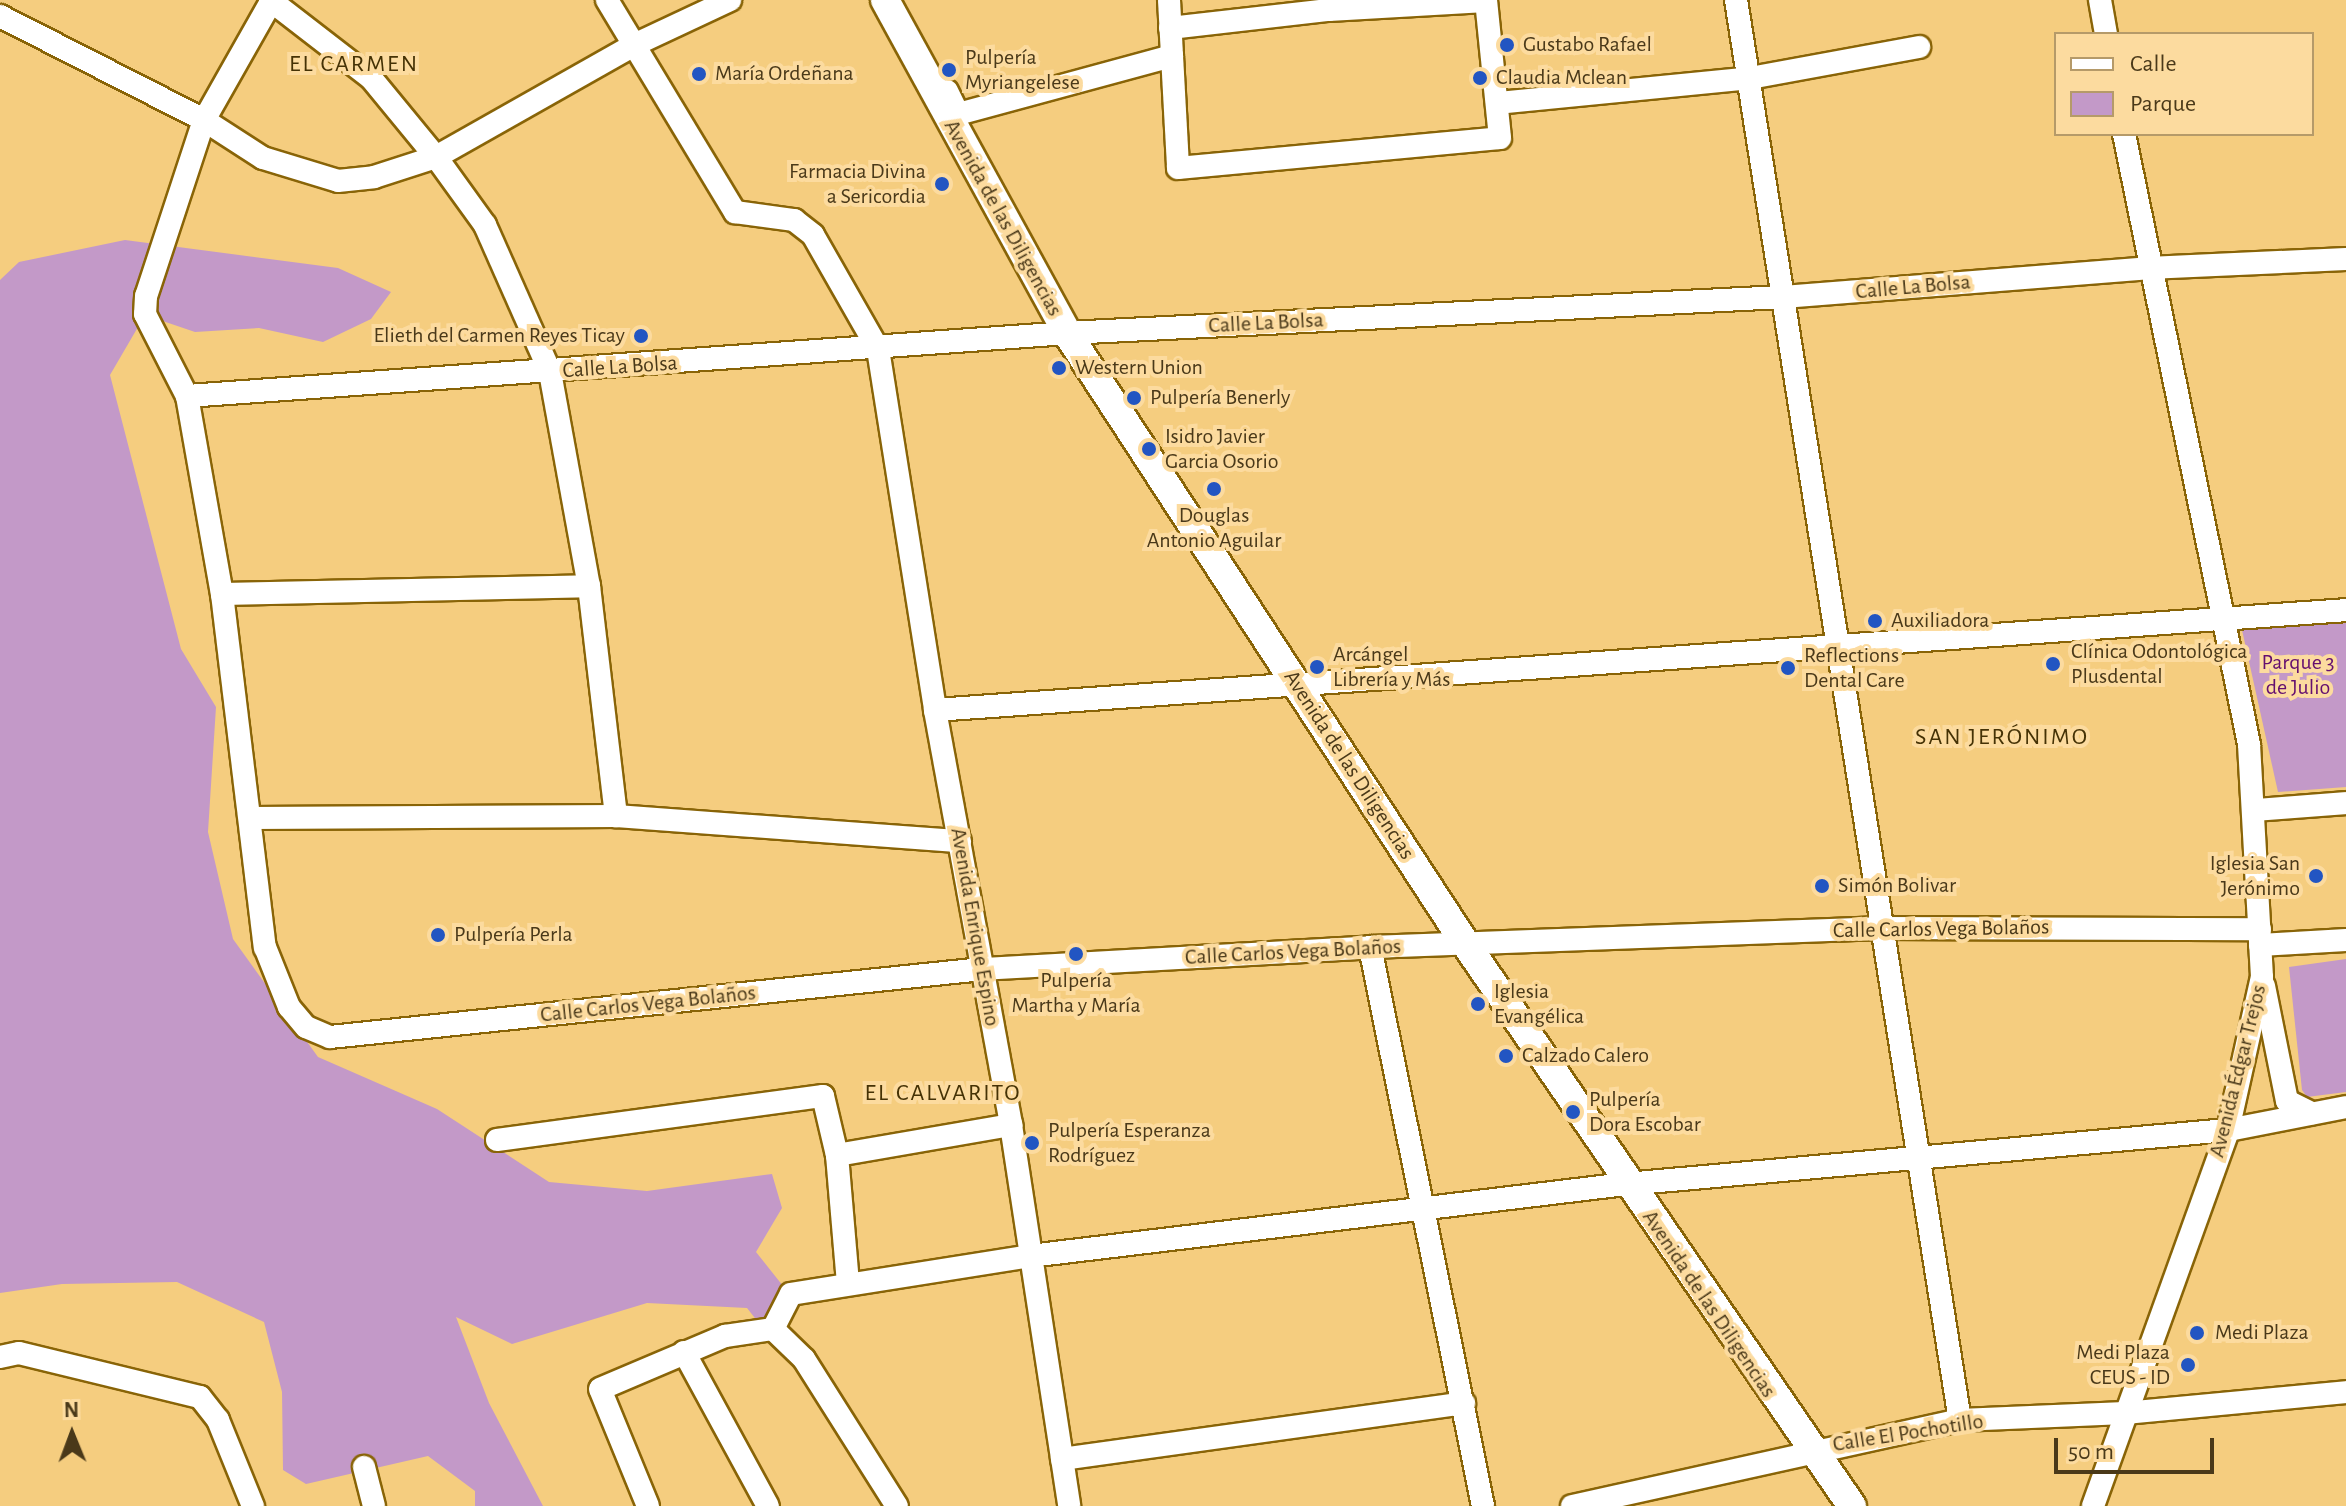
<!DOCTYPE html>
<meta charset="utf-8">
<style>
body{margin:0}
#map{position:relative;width:2346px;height:1506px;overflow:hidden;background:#f5cd7f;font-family:"Alegreya Sans",sans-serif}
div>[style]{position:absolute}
.green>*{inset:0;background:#c399c8}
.roads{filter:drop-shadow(2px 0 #896407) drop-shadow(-2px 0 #896407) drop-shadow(0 2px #896407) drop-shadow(0 -2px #896407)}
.minor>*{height:22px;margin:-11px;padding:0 11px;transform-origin:11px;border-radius:11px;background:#fff}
.tertiary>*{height:28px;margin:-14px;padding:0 14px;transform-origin:14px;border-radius:14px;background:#fff}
.dots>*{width:22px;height:22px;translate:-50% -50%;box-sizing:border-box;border:4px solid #fcdb9f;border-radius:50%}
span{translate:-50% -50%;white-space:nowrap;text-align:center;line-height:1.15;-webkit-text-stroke:8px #fcdb9f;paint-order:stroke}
.poi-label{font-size:22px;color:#4a3919}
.left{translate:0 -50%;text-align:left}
.right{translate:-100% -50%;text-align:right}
.street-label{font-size:22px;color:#4a3919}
.park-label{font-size:22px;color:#640f6f}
.neighbourhood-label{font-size:24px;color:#453205;letter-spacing:2px}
.legend{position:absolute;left:2054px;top:32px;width:260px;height:104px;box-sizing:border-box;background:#fcdb9f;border:2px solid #b59a69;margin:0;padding:10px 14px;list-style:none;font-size:24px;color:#4a3919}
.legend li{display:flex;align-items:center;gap:16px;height:40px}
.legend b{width:40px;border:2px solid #b59a69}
.north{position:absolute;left:32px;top:1394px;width:80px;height:80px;-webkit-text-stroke:6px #fcdb9f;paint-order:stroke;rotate:359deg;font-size:22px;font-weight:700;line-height:32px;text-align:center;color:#4a3919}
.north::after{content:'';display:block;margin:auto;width:28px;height:36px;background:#4a3919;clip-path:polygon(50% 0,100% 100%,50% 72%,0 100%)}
.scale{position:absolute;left:2054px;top:1438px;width:160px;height:36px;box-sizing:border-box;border:4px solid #4a3919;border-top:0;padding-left:10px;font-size:24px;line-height:28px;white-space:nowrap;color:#4a3919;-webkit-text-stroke:6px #fcdb9f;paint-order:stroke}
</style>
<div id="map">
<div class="green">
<i style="clip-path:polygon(125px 240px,338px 268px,391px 292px,371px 319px,323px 342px,259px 328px,195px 332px,145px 315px,110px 375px,181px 649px,216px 707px,208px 832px,233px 939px,318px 1057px,437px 1109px,549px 1182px,647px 1191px,772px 1174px,782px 1208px,756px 1252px,787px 1291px,762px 1327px,747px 1308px,647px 1303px,512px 1344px,456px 1317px,489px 1403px,543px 1506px,475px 1506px,475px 1491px,428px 1456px,306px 1484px,283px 1470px,282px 1392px,264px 1322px,177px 1282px,62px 1284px,0 1293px,0 280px,19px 262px)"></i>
<i style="clip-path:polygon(2346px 623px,2346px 787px,2278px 792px,2242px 630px)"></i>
<i style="clip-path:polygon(2346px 959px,2346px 1092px,2307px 1097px,2302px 1090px,2289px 967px)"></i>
</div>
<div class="roads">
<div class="minor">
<i style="left:270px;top:0;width:128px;rotate:37.7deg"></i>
<i style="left:371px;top:78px;width:102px;rotate:50.6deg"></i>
<i style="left:436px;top:157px;width:84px;rotate:54.2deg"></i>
<i style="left:485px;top:225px;width:161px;rotate:66.1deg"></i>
<i style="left:550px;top:372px;width:218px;rotate:79.7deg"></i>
<i style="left:589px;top:586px;width:232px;rotate:83.3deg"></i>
<i style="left:272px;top:0;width:138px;rotate:119.5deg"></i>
<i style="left:204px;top:120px;width:185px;rotate:108.2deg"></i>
<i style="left:146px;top:296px;width:18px;rotate:93deg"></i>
<i style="left:145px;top:314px;width:92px;rotate:62.9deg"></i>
<i style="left:187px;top:396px;width:201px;rotate:80deg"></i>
<i style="left:222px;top:594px;width:356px;rotate:83.1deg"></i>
<i style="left:265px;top:947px;width:65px;rotate:68.2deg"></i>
<i style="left:289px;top:1007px;width:26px;rotate:50deg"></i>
<i style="left:306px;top:1027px;width:26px;rotate:23deg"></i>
<i style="left:330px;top:1037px;width:656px;rotate:-5.95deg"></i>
<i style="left:982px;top:969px;width:389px;rotate:-3.2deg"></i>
<i style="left:1370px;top:947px;width:510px;rotate:-2.13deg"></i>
<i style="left:1880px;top:928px;width:380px;rotate:0.2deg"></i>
<i style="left:607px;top:0;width:248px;rotate:58.9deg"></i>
<i style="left:735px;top:212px;width:60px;rotate:7.7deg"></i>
<i style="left:794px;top:220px;width:24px;rotate:38deg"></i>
<i style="left:813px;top:235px;width:131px;rotate:60.3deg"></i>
<i style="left:878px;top:349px;width:365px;rotate:81deg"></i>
<i style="left:935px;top:710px;width:422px;rotate:79.6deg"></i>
<i style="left:1011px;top:1125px;width:385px;rotate:81.3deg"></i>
<i style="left:1169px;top:0;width:168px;rotate:86.9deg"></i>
<i style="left:1178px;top:168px;width:323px;rotate:-5.3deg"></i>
<i style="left:1500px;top:138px;width:139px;rotate:-95.8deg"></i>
<i style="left:1736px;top:0;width:1438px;rotate:81.04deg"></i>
<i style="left:2100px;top:0;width:35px;rotate:80deg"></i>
<i style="left:0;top:16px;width:229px;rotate:27deg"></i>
<i style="left:204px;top:120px;width:70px;rotate:32.8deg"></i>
<i style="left:263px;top:158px;width:78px;rotate:17deg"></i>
<i style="left:338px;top:181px;width:36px;rotate:-6deg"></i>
<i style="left:374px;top:177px;width:65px;rotate:-17.9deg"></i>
<i style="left:436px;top:157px;width:230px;rotate:-29.5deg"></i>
<i style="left:636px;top:44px;width:104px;rotate:-25.1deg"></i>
<i style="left:1170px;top:28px;width:160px;rotate:-6.5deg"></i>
<i style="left:1329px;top:10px;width:157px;rotate:-3.3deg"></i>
<i style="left:947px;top:91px;width:25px;rotate:64deg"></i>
<i style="left:958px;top:114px;width:222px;rotate:-15.2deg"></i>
<i style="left:1497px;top:103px;width:254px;rotate:-5.6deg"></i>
<i style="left:1750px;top:78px;width:172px;rotate:-10.4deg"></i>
<i style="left:187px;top:396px;width:882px;rotate:-4.09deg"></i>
<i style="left:1067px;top:333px;width:717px;rotate:-2.88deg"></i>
<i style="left:1783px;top:297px;width:366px;rotate:-4.5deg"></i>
<i style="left:2148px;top:268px;width:198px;rotate:-2.6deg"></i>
<i style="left:222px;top:594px;width:367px;rotate:-1.2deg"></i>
<i style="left:935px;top:710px;width:1415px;rotate:-4.05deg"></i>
<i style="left:2255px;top:810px;width:91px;rotate:-4.4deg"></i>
<i style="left:251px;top:818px;width:365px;rotate:-0.3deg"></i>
<i style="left:616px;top:816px;width:345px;rotate:4.2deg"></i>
<i style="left:2260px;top:945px;width:86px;rotate:-3.3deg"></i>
<i style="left:1370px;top:947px;width:570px;rotate:78.57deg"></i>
<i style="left:2264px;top:986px;width:117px;rotate:78.7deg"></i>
<i style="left:2287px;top:1101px;width:28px;rotate:26deg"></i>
<i style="left:497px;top:1140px;width:329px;rotate:-7.7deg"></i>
<i style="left:823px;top:1096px;width:61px;rotate:76.7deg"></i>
<i style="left:837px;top:1155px;width:129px;rotate:85.1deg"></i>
<i style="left:837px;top:1155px;width:177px;rotate:-9.8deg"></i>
<i style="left:773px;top:1329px;width:43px;rotate:44.1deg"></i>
<i style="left:804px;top:1359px;width:174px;rotate:57.7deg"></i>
<i style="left:684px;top:1352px;width:175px;rotate:61.4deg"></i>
<i style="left:0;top:1357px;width:19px;rotate:-12deg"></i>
<i style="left:19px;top:1353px;width:186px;rotate:13.7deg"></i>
<i style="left:200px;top:1397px;width:29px;rotate:52deg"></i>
<i style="left:218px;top:1420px;width:93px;rotate:67.9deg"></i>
<i style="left:1062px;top:1459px;width:406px;rotate:-7.9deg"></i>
<i style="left:364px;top:1467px;width:40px;rotate:75.6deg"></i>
<i style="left:648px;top:1506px;width:126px;rotate:-112.3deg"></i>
<i style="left:600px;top:1389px;width:136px;rotate:-23deg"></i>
<i style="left:725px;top:1336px;width:49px;rotate:-8.3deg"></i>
<i style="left:773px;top:1329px;width:39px;rotate:-63deg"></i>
<i style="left:791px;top:1294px;width:242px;rotate:-9deg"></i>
<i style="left:1030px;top:1256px;width:600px;rotate:-6.89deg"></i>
<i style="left:1626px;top:1184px;width:604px;rotate:-5.13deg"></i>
<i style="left:2228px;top:1130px;width:120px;rotate:-11deg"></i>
<i style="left:1572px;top:1506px;width:397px;rotate:-12.5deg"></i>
<i style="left:1960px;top:1420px;width:165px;rotate:-2.4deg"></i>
<i style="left:2125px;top:1413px;width:222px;rotate:-5.4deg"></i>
<i style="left:2093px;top:1506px;width:400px;rotate:-70.2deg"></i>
<i style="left:2228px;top:1130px;width:157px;rotate:-77.5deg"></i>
<i style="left:2262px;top:977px;width:233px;rotate:-93.2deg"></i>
<i style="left:2249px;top:744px;width:623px;rotate:-101.58deg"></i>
</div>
<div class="tertiary">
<i style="left:885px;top:0;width:379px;rotate:61.3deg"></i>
<i style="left:1067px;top:333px;width:728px;rotate:56.88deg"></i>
<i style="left:1465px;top:943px;width:683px;rotate:55.5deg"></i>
</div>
</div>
<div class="dots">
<i style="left:1507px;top:45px;background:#2255c2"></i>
<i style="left:949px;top:70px;background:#2255c2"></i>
<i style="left:699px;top:74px;background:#2255c2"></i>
<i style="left:1480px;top:78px;background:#2255c2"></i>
<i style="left:942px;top:184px;background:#2255c2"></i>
<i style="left:641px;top:336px;background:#2255c2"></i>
<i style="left:1059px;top:368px;background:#2255c2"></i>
<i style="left:1134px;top:398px;background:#2255c2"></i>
<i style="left:1149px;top:449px;background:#2255c2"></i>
<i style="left:1214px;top:489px;background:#2255c2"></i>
<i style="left:1875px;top:621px;background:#2255c2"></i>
<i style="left:2053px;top:664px;background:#2255c2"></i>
<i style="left:1317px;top:667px;background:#2255c2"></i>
<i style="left:1788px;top:668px;background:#2255c2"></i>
<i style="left:2316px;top:876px;background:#2255c2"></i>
<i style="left:1822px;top:886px;background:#2255c2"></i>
<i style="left:438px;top:935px;background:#2255c2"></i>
<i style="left:1076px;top:954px;background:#2255c2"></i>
<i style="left:1478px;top:1004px;background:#2255c2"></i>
<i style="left:1506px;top:1056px;background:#2255c2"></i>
<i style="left:1573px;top:1112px;background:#2255c2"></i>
<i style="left:1032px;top:1143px;background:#2255c2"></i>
<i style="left:2197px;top:1333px;background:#2255c2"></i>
<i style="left:2188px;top:1365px;background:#2255c2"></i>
</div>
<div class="poi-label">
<span class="left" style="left:1523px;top:45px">Gustabo Rafael</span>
<span class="left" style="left:965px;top:70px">Pulpería<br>Myriangelese</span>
<span class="left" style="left:715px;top:74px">María Ordeñana</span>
<span class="left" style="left:1496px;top:78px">Claudia Mclean</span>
<span class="right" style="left:926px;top:184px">Farmacia Divina<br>a Sericordia</span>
<span class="right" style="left:625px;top:336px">Elieth del Carmen Reyes Ticay</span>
<span class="left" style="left:1075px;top:368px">Western Union</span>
<span class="left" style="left:1150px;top:398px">Pulpería Benerly</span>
<span class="left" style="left:1165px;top:449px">Isidro Javier<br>Garcia Osorio</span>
<span style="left:1214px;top:528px">Douglas<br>Antonio Aguilar</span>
<span class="left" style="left:1891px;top:621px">Auxiliadora</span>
<span class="left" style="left:2071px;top:664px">Clínica Odontológica<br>Plusdental</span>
<span class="left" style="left:1333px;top:667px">Arcángel<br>Librería y Más</span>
<span class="left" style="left:1804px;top:668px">Reflections<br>Dental Care</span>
<span class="right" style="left:2300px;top:876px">Iglesia San<br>Jerónimo</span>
<span class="left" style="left:1838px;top:886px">Simón Bolivar</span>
<span class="left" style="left:454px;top:935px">Pulpería Perla</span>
<span style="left:1076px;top:993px">Pulpería<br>Martha y María</span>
<span class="left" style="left:1494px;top:1004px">Iglesia<br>Evangélica</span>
<span class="left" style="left:1522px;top:1056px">Calzado Calero</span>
<span class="left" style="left:1589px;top:1112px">Pulpería<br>Dora Escobar</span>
<span class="left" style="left:1048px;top:1143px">Pulpería Esperanza<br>Rodríguez</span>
<span class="left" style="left:2215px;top:1333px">Medi Plaza</span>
<span class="right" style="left:2170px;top:1365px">Medi Plaza<br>CEUS - ID</span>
</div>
<div class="street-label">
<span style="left:1003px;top:218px;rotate:61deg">Avenida de las Diligencias</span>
<span style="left:1913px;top:287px;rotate:-5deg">Calle La Bolsa</span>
<span style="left:1266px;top:323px;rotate:-3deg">Calle La Bolsa</span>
<span style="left:620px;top:367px;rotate:-4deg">Calle La Bolsa</span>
<span style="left:1349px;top:765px;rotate:57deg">Avenida de las Diligencias</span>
<span style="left:975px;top:927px;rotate:80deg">Avenida Enrique Espino</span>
<span style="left:1941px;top:929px;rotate:-1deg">Calle Carlos Vega Bolaños</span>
<span style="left:1293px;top:952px;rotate:-3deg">Calle Carlos Vega Bolaños</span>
<span style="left:648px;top:1004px;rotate:-6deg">Calle Carlos Vega Bolaños</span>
<span style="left:2238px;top:1071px;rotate:-76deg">Avenida Édgar Trejos</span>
<span style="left:1709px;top:1304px;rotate:56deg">Avenida de las Diligencias</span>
<span style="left:1908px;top:1433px;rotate:-9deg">Calle El Pochotillo</span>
</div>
<div class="park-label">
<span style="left:2298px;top:675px">Parque 3<br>de Julio</span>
</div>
<div class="neighbourhood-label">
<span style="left:354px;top:65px">EL CARMEN</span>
<span style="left:2002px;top:738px">SAN JERÓNIMO</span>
<span style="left:943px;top:1094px">EL CALVARITO</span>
</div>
<ul class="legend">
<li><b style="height:10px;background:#fff"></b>Calle</li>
<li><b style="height:22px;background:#c399c8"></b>Parque</li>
</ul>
<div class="north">N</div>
<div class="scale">50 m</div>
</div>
